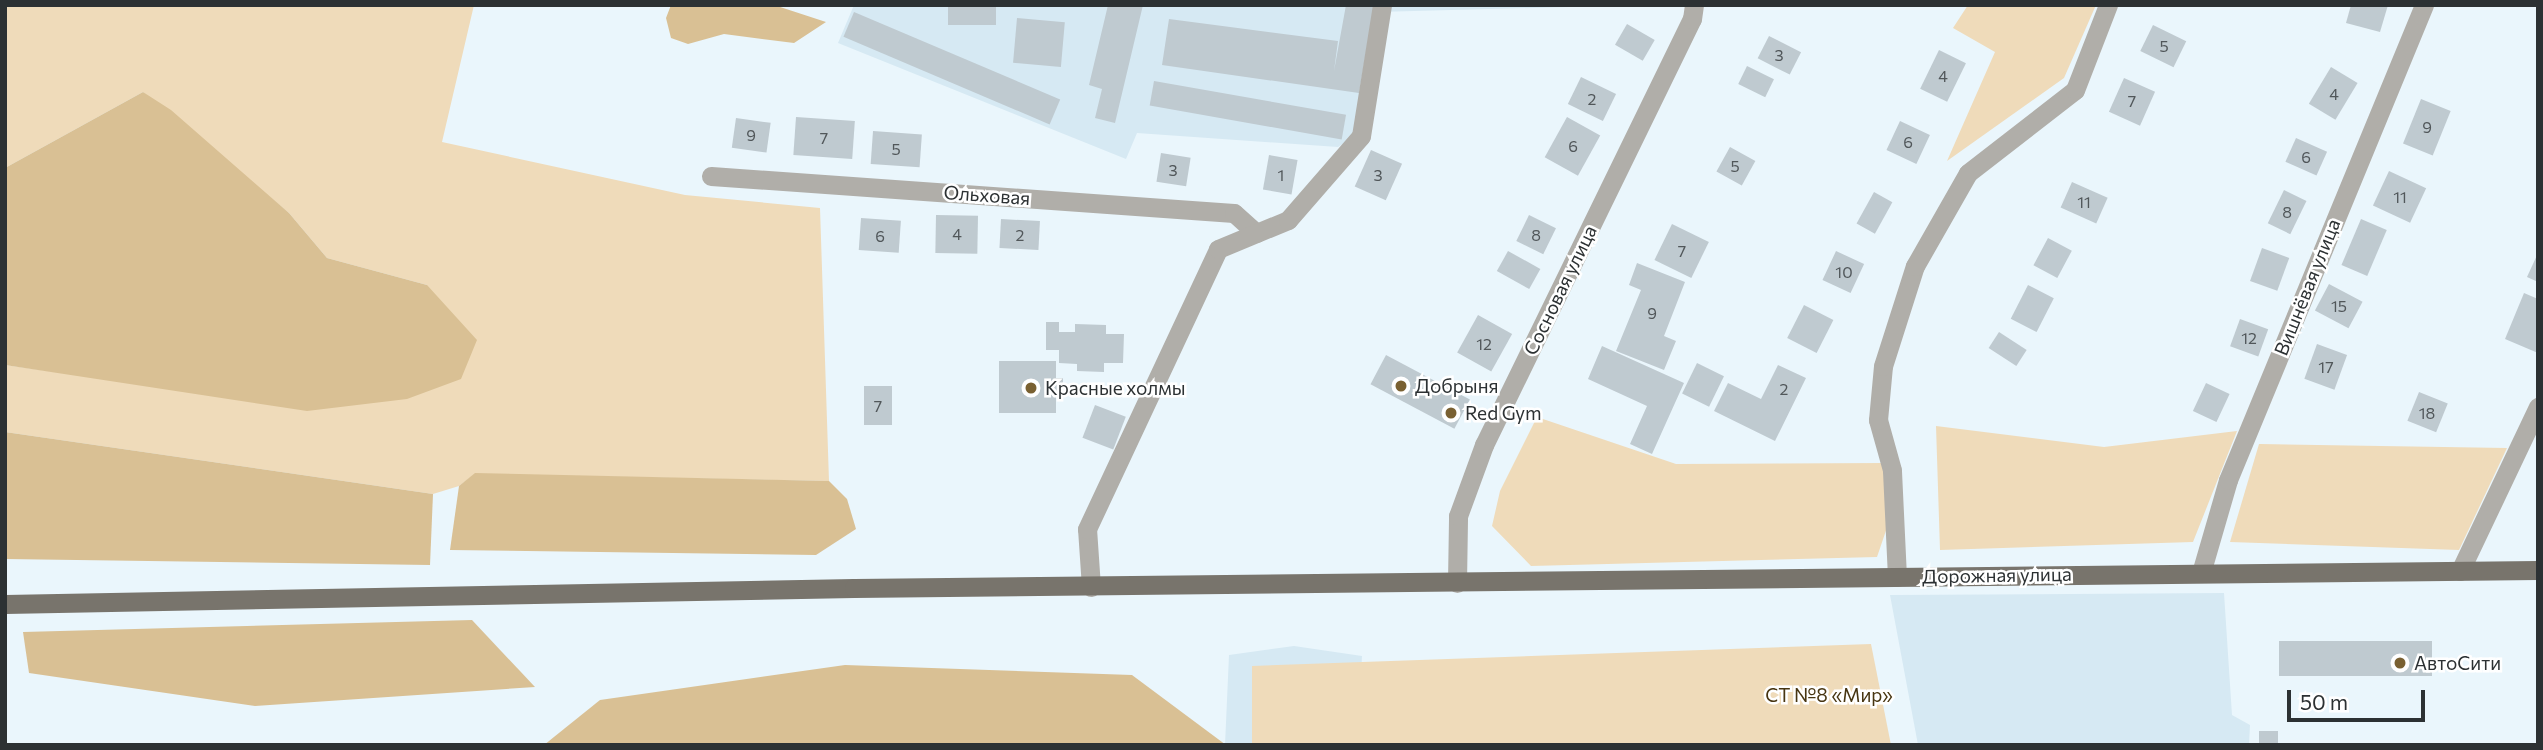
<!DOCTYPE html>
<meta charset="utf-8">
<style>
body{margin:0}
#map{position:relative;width:2543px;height:750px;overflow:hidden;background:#eaf6fc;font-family:Commissioner,sans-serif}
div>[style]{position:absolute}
.built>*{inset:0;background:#d6e9f3}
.green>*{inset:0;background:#efdbba}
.forest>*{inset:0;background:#d9c094}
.building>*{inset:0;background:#bfcad0;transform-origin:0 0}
.minor>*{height:19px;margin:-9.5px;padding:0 9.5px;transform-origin:9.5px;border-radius:9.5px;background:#b0aea9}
.tertiary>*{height:19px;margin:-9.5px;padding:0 9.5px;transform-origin:9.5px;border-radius:9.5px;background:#b0aea9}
.primary>*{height:19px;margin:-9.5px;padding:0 9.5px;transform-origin:9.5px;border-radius:9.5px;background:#78746c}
.dots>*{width:19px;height:19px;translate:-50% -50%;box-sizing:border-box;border:4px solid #fff;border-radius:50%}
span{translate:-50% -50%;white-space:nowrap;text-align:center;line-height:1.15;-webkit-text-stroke:5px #fff;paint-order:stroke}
.number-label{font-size:16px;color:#51575a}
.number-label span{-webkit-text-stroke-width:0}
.street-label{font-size:19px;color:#2c3133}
.poi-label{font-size:19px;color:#2c3133}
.left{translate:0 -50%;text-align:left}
.park-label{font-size:19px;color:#473511}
.frame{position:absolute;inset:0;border:7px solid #2c3133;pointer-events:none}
.scale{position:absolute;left:2287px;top:690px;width:138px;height:32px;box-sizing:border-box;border:4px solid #2c3133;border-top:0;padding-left:9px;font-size:21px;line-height:24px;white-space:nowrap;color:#2c3133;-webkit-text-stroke:5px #fff;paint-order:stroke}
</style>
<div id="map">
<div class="built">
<i style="clip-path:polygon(854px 5px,1643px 5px,1377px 12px,1352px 138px,1338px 147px,1137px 133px,1126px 159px,838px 43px)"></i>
<i style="clip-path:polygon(2224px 593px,2232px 715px,2250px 725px,2249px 745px,1918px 745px,1890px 595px)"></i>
<i style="clip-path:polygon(1294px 646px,1362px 656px,1357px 745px,1225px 745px,1229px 655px)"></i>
</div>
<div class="green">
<i style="clip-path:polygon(5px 5px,474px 5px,442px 142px,685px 195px,820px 208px,829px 481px,475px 474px,459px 486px,433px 494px,5px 432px,5px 365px,135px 383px,427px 285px,327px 258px,289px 213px,143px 92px,5px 168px)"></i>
<i style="clip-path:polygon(1968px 5px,2096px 5px,2064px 78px,1947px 161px,1995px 52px,1953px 28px)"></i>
<i style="clip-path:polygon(1537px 417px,1676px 464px,1886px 463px,1895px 504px,1877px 557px,1531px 566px,1492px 526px,1500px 491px)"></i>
<i style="clip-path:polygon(1936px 426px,2104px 447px,2237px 431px,2193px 542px,1940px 550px)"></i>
<i style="clip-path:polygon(2259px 444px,2260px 444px,2507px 448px,2459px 550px,2230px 542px)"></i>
<i style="clip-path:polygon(1871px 644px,1891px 745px,1252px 745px,1252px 666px)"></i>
</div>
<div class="forest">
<i style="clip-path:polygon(671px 5px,774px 5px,826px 22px,794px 43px,724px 34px,688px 44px,671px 38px,666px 18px)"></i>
<i style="clip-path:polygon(143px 92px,171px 110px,289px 213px,327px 258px,427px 285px,477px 340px,461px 379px,407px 399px,307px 411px,5px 365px,5px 168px)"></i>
<i style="clip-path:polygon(5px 432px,433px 494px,430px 565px,5px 559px)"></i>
<i style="clip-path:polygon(475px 473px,829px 481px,847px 499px,856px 529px,816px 555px,450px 550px,459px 486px)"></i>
<i style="clip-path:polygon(472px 620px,535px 687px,255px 706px,29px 673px,23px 632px)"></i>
<i style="clip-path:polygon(845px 665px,1132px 675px,1226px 745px,544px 745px,600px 700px)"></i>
</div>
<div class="building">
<i style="left:948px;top:5px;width:48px;height:20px"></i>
<i style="clip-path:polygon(1108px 5px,1143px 5px,1115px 123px,1095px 118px,1102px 89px,1089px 85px)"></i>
<i style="clip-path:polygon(1346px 5px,1374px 5px,1359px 93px,1162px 65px,1169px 19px,1338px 41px,1334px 71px)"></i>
<i style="clip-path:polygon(2351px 5px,2388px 5px,2380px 32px,2346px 23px)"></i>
<i style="left:854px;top:12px;width:224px;height:27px;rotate:23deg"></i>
<i style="left:1017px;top:18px;width:48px;height:45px;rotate:5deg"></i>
<i style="left:1627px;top:24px;width:32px;height:24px;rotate:30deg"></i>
<i style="left:2153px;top:25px;width:37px;height:29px;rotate:26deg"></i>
<i style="left:1769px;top:36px;width:36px;height:25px;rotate:27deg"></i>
<i style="left:1939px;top:50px;width:30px;height:43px;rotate:26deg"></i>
<i style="left:1747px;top:66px;width:30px;height:20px;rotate:26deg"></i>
<i style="left:2331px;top:67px;width:31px;height:43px;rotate:31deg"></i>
<i style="left:1581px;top:77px;width:39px;height:30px;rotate:26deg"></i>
<i style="left:2124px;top:78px;width:34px;height:37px;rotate:24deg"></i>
<i style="left:1154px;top:81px;width:195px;height:25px;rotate:10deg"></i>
<i style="left:2421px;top:99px;width:32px;height:48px;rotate:22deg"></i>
<i style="left:796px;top:117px;width:59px;height:38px;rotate:4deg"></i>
<i style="left:1567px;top:117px;width:38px;height:46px;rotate:29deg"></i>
<i style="left:736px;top:118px;width:35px;height:30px;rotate:8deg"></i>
<i style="left:1900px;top:121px;width:33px;height:32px;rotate:25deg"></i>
<i style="left:873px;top:131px;width:49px;height:33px;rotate:4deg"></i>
<i style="left:2296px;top:138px;width:34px;height:26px;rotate:24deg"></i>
<i style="left:1730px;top:147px;width:29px;height:28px;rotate:29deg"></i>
<i style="left:1371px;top:150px;width:34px;height:40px;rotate:24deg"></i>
<i style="left:1161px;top:153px;width:30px;height:29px;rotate:9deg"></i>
<i style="left:1269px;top:155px;width:29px;height:35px;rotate:10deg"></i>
<i style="left:2389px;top:171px;width:41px;height:38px;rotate:25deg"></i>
<i style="left:2072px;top:182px;width:39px;height:28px;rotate:24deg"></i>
<i style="left:2284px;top:190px;width:25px;height:37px;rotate:26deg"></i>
<i style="left:1874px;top:192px;width:21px;height:36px;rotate:29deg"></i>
<i style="left:936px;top:215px;width:42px;height:38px;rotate:1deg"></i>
<i style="left:1529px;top:215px;width:30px;height:29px;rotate:26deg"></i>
<i style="left:861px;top:218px;width:40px;height:32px;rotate:4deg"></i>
<i style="left:1001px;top:219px;width:39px;height:29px;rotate:3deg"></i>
<i style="left:2361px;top:219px;width:28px;height:50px;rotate:23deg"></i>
<i style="left:1672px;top:224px;width:41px;height:40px;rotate:26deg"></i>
<i style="left:2048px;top:238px;width:27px;height:31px;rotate:28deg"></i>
<i style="left:2262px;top:248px;width:29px;height:35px;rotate:20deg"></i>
<i style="left:1508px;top:251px;width:37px;height:23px;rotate:29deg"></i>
<i style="left:1836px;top:251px;width:31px;height:32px;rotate:25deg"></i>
<i style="clip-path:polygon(2538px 253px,2538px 282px,2527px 277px)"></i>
<i style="clip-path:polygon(1637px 263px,1685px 282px,1664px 336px,1676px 341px,1664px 370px,1616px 351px,1641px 290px,1629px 285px)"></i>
<i style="left:2329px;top:284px;width:38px;height:30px;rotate:28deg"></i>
<i style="left:2028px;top:285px;width:29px;height:38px;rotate:27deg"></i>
<i style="clip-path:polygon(2524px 293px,2538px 299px,2538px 353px,2505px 339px)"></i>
<i style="left:1804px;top:305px;width:33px;height:37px;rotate:27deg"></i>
<i style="left:1478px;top:315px;width:39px;height:43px;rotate:29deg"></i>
<i style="left:2240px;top:319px;width:30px;height:29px;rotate:20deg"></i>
<i style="clip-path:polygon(1046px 322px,1059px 322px,1059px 332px,1075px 332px,1075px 324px,1106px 325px,1106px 334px,1124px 334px,1123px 363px,1104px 363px,1104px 372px,1077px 371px,1077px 364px,1059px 363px,1059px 350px,1046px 350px)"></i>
<i style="left:1999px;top:332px;width:33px;height:19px;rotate:33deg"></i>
<i style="left:2317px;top:344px;width:32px;height:37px;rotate:20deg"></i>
<i style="clip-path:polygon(1602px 346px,1684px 383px,1652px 454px,1630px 444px,1647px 406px,1588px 379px)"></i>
<i style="left:1386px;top:355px;width:95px;height:33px;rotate:28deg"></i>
<i style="clip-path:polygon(999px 361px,1056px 361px,1056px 378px,1063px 378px,1063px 397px,1056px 397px,1056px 413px,999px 413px)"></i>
<i style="left:1697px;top:363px;width:30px;height:34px;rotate:26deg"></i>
<i style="clip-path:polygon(1778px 365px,1806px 378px,1775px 441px,1714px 411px,1728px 383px,1761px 399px)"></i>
<i style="left:2206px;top:383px;width:26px;height:31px;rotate:25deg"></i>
<i style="left:864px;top:386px;width:28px;height:39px"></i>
<i style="left:2419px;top:392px;width:31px;height:31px;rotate:22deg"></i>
<i style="left:1095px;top:405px;width:33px;height:35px;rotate:21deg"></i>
<i style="left:2279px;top:641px;width:153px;height:35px"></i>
<i style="left:2259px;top:731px;width:19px;height:14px"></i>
</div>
<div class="minor">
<i style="left:711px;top:176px;width:524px;rotate:4.05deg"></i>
<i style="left:1234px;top:213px;width:30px;rotate:42deg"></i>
<i style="left:2460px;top:571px;width:182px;rotate:-64.6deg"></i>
<i style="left:2201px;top:573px;width:97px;rotate:-73.8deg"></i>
<i style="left:2228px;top:480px;width:514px;rotate:-67.58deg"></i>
<i style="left:1897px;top:577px;width:107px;rotate:-92.7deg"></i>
<i style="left:1892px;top:470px;width:52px;rotate:-105.6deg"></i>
<i style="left:1878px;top:420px;width:54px;rotate:-84.7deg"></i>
<i style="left:1883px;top:366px;width:105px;rotate:-72.3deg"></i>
<i style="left:1915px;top:266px;width:107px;rotate:-60.3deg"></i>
<i style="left:1968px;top:173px;width:135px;rotate:-37.8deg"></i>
<i style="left:2075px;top:90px;width:91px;rotate:-68.8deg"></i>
<i style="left:1091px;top:587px;width:58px;rotate:-93.9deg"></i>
<i style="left:1087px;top:529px;width:309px;rotate:-64.9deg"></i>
<i style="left:1218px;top:249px;width:76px;rotate:-22.5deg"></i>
<i style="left:1288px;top:220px;width:111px;rotate:-49deg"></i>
<i style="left:1361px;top:136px;width:133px;rotate:-80.9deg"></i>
</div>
<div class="tertiary">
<i style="left:1457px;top:583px;width:67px;rotate:-89.1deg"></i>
<i style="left:1458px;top:516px;width:76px;rotate:-69.9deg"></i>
<i style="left:1484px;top:445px;width:474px;rotate:-64deg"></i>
<i style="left:1692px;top:19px;width:14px;rotate:-82deg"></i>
</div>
<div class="primary">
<i style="left:5px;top:604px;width:849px;rotate:-1.08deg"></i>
<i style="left:854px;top:588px;width:1684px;rotate:-0.61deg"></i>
</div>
<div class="dots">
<i style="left:1401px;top:386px;background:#796031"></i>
<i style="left:1031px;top:388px;background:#796031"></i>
<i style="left:1451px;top:413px;background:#796031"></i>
<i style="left:2400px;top:663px;background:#796031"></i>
</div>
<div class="number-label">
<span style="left:2164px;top:46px">5</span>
<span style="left:1779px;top:55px">3</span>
<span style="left:1943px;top:76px">4</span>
<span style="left:2334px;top:94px">4</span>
<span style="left:1592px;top:99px">2</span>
<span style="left:2132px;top:101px">7</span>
<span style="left:2427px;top:127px">9</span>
<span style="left:751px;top:135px">9</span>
<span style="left:824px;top:138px">7</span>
<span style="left:1908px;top:142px">6</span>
<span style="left:1573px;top:146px">6</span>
<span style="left:896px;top:149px">5</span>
<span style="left:2306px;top:157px">6</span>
<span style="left:1735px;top:166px">5</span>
<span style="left:1173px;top:170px">3</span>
<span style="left:1281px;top:175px">1</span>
<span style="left:1378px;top:175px">3</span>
<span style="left:2400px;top:197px">11</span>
<span style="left:2084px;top:202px">11</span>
<span style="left:2287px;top:212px">8</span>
<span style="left:957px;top:234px">4</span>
<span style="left:1020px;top:235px">2</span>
<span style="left:1536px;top:235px">8</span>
<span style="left:880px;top:236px">6</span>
<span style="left:1682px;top:251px">7</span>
<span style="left:1844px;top:272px">10</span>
<span style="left:2339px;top:306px">15</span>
<span style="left:1652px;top:313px">9</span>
<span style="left:2249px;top:338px">12</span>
<span style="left:1484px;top:344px">12</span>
<span style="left:2326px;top:367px">17</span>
<span style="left:1784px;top:389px">2</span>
<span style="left:878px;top:406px">7</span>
<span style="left:2427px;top:413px">18</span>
</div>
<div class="street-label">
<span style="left:987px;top:195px;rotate:4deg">Ольховая</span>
<span style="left:2307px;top:287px;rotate:-68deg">Вишнёвая улица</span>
<span style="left:1560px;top:290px;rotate:-64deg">Сосновая улица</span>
<span style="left:1997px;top:575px;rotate:-1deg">Дорожная улица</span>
</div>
<div class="poi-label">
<span class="left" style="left:1415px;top:386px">Добрыня</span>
<span class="left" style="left:1045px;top:388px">Красные холмы</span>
<span class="left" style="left:1465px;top:413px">Red Gym</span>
<span class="left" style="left:2414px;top:663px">АвтоСити</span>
</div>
<div class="park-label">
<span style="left:1829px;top:695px">СТ №8 «Мир»</span>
</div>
<div class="frame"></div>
<div class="scale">50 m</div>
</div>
